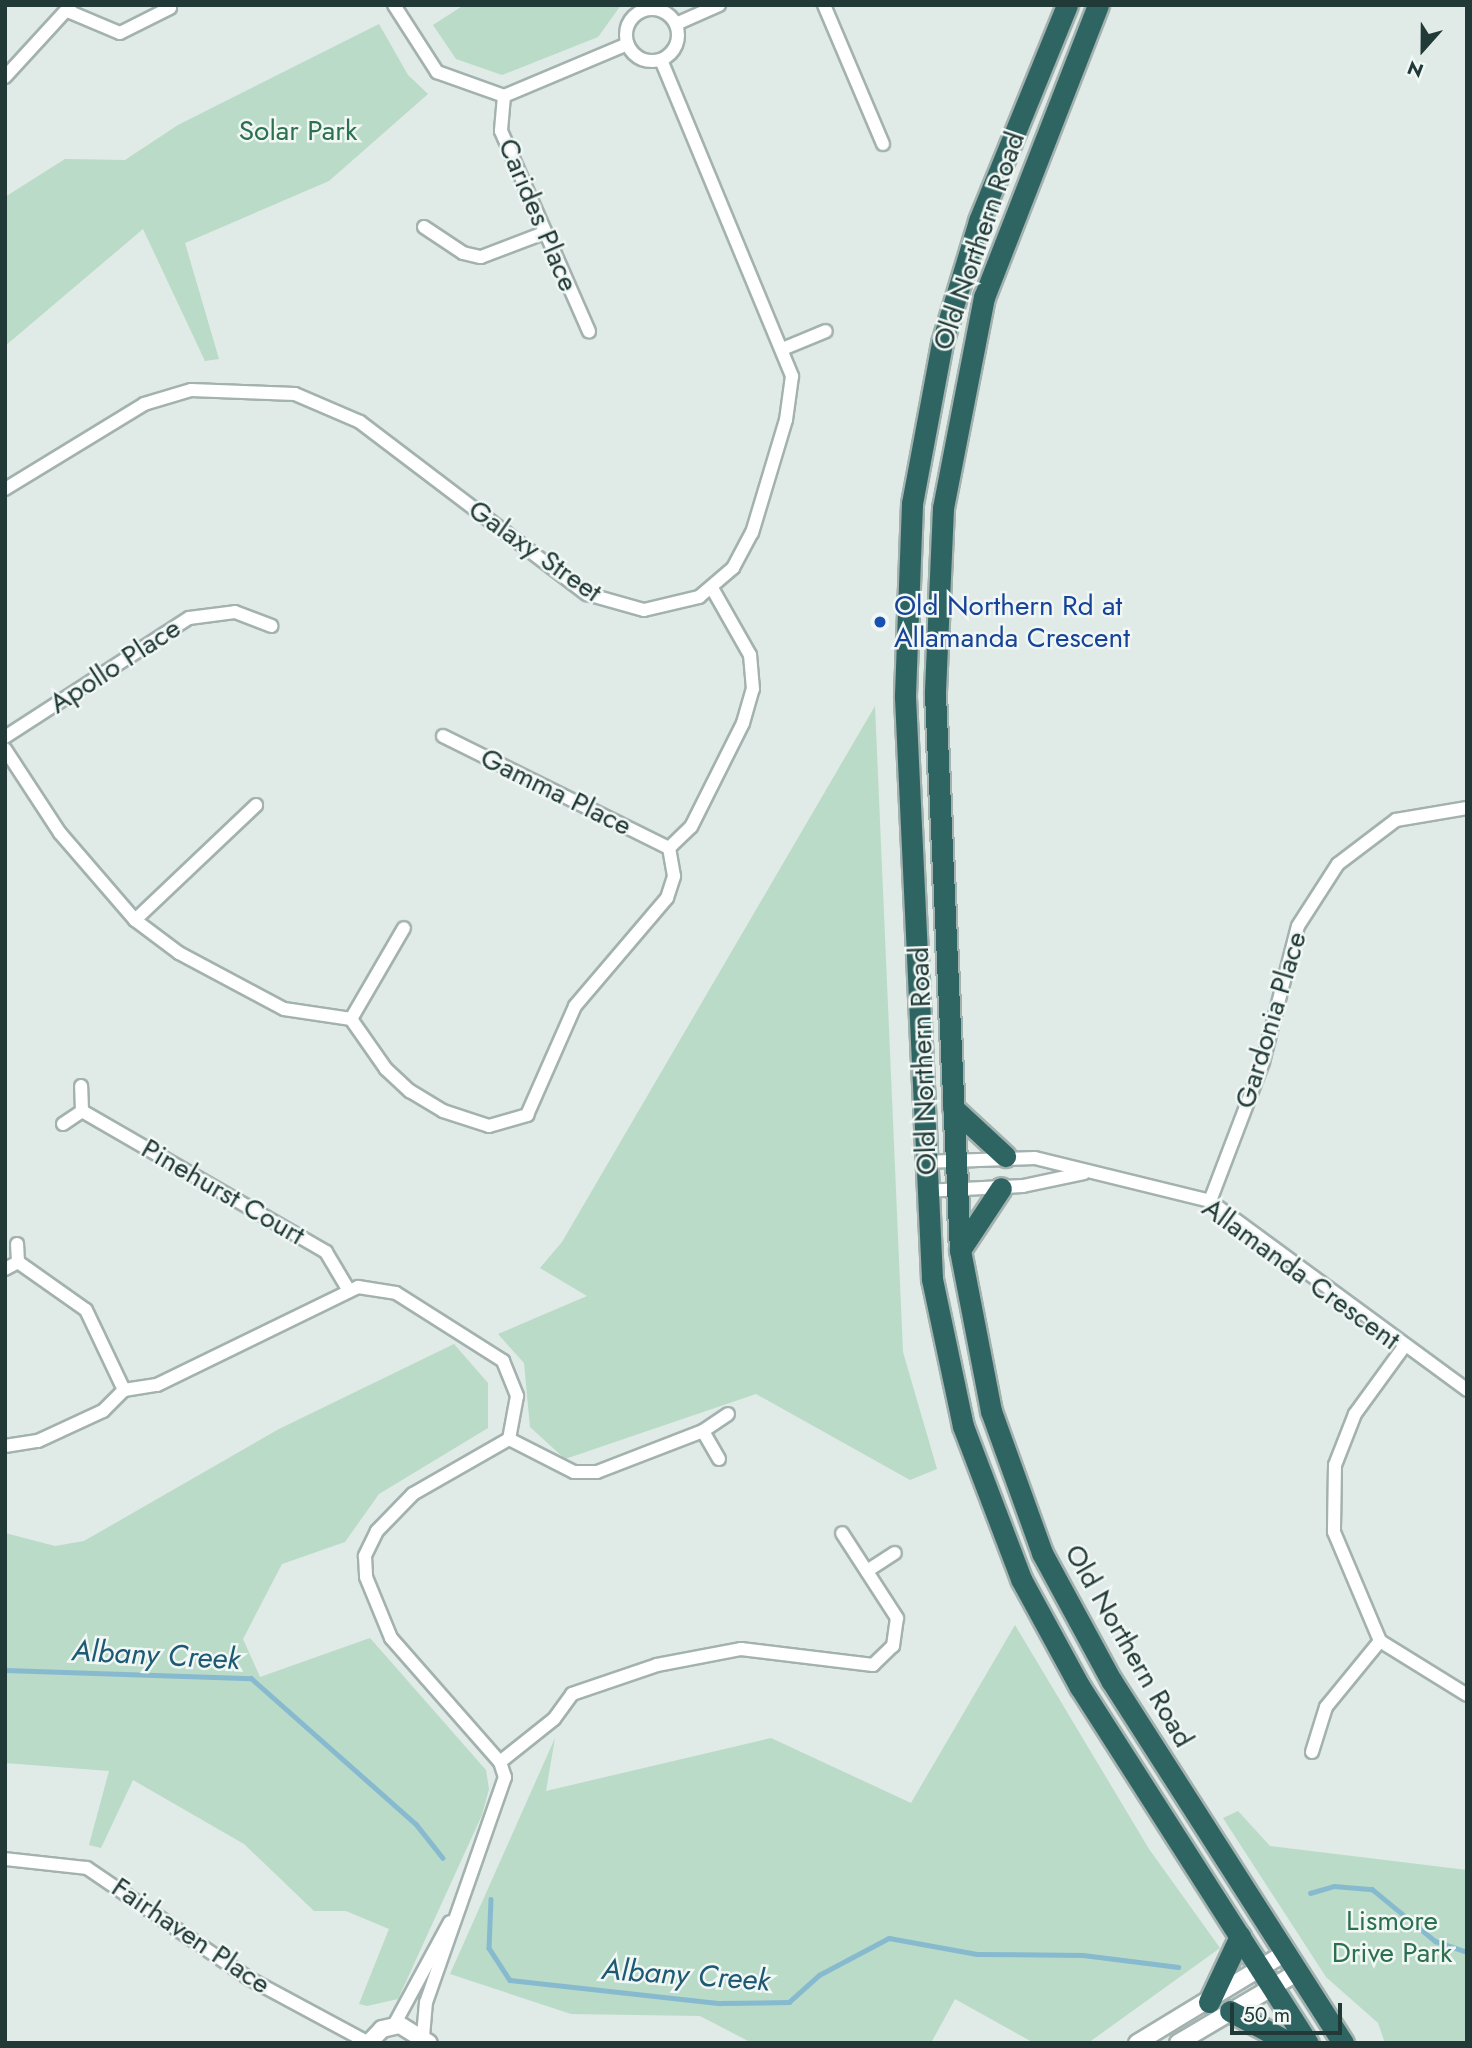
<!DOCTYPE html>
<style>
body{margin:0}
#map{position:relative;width:1472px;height:2048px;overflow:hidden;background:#e0eae7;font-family:Jost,sans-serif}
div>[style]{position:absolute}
.green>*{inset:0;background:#b9dbc7}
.stream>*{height:4.5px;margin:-2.25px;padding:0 2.25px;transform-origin:2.25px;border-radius:2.25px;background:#88bacf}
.roads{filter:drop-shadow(2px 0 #a3b2af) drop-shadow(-2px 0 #a3b2af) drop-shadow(0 2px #a3b2af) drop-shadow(0 -2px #a3b2af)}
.street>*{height:12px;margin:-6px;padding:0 6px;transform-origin:6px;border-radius:6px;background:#fff}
.street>.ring{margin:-6px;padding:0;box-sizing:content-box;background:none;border:12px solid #fff;border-radius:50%}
.secondary>*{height:16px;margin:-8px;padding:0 8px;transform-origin:8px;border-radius:8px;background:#fff}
.highway>*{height:21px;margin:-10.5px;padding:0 10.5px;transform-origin:10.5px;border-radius:10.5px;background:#2e6562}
.dots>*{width:19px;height:19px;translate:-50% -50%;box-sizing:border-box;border:4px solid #f0f7f4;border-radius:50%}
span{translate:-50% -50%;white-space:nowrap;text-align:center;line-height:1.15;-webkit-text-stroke:5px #f0f7f4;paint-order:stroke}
.park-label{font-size:28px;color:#2c7050}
.street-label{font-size:28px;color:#213a37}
.transit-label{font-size:28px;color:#164399}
.left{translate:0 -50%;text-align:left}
.water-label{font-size:30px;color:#1d5974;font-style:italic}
.frame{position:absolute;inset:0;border:7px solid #213a37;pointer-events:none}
.north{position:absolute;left:1388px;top:14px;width:70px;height:70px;-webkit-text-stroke:5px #f0f7f4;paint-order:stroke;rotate:201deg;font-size:19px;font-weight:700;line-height:28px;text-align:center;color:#213a37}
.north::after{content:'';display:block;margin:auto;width:24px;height:32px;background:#213a37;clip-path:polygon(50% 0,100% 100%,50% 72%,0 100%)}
.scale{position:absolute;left:1230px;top:2003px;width:112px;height:32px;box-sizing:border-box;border:4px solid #213a37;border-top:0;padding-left:9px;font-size:21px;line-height:24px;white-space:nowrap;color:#213a37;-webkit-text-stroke:5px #f0f7f4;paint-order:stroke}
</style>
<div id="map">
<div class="green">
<i style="clip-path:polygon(464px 5px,621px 5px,598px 37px,502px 75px,456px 59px,433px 25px)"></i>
<i style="clip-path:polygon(379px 24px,408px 75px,428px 94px,329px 181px,185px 243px,219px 359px,205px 361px,143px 229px,5px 346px,5px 197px,65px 159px,125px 160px,178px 125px)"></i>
<i style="clip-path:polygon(875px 706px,903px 1352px,937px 1469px,910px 1480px,756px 1394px,565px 1459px,530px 1427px,524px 1363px,498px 1334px,587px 1296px,540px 1268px,562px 1242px)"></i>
<i style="clip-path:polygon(454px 1344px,488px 1383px,488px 1428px,379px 1494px,345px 1542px,282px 1564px,243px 1639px,260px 1677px,370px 1638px,486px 1770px,489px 1789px,482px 1815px,398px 1999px,367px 2006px,359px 2004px,389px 1929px,346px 1911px,314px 1911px,244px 1844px,133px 1780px,101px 1848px,89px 1845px,109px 1771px,5px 1763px,5px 1533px,55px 1546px,84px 1541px,279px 1429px)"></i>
<i style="clip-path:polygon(1015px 1625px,1149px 1849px,1220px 1948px,1088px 2043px,1034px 2043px,955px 1999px,931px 2043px,752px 2043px,700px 2016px,571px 2014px,450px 1974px,555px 1738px,546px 1791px,771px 1738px,911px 1803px)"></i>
<i style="clip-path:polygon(1238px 1811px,1270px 1846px,1467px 1870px,1467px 2043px,1385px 2043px,1378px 2023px,1326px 1977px,1223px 1818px)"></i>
</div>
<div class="stream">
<i style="left:5px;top:1670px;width:246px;rotate:1.9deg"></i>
<i style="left:251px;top:1678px;width:220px;rotate:41.5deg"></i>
<i style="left:416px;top:1824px;width:43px;rotate:51.5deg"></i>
<i style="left:1310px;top:1893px;width:25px;rotate:-16deg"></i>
<i style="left:1334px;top:1886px;width:38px;rotate:5deg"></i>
<i style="left:1372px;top:1889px;width:82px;rotate:39.5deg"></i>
<i style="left:1435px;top:1941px;width:34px;rotate:19deg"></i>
<i style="left:491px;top:1899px;width:49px;rotate:92.3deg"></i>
<i style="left:489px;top:1948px;width:38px;rotate:57deg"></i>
<i style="left:510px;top:1980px;width:211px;rotate:6.3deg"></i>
<i style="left:720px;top:2003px;width:69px;rotate:-0.8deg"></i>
<i style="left:789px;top:2002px;width:40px;rotate:-42deg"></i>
<i style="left:819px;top:1975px;width:79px;rotate:-27.9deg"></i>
<i style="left:889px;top:1938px;width:89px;rotate:10.3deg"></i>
<i style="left:977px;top:1954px;width:106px;rotate:0.5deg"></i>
<i style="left:1083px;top:1955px;width:96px;rotate:7.2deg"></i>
</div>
<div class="roads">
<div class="street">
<i style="left:394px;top:5px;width:80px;rotate:57.3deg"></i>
<i style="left:437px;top:72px;width:71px;rotate:19.7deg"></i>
<i style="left:504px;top:96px;width:134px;rotate:-22.8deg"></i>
<i style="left:824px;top:5px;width:151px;rotate:67deg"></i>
<i class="ring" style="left:626px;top:9px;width:40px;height:40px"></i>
<i style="left:70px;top:12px;width:54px;rotate:22.8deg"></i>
<i style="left:120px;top:33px;width:56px;rotate:-26.6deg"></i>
<i style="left:676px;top:24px;width:47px;rotate:-23.8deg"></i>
<i style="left:5px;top:77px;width:96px;rotate:-47.5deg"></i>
<i style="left:504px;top:96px;width:35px;rotate:95deg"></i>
<i style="left:501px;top:131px;width:219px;rotate:66.3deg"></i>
<i style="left:424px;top:227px;width:47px;rotate:33.7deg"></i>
<i style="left:463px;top:253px;width:18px;rotate:13deg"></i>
<i style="left:481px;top:257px;width:67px;rotate:-20.9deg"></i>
<i style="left:785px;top:348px;width:44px;rotate:-22.5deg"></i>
<i style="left:5px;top:489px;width:163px;rotate:-31.4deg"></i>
<i style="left:144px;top:404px;width:49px;rotate:-16.6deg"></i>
<i style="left:191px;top:390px;width:104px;rotate:2.2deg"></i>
<i style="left:295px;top:394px;width:71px;rotate:23.3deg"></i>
<i style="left:360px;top:422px;width:285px;rotate:37.2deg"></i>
<i style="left:587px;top:594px;width:59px;rotate:15.7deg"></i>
<i style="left:644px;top:610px;width:57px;rotate:-13.3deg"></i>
<i style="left:699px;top:597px;width:45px;rotate:-40.5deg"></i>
<i style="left:733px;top:568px;width:40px;rotate:-62deg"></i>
<i style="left:752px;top:533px;width:118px;rotate:-73.3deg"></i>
<i style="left:786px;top:420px;width:44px;rotate:-82.2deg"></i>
<i style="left:792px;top:376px;width:342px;rotate:-112.5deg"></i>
<i style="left:443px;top:736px;width:252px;rotate:26.4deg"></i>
<i style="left:5px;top:737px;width:219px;rotate:-32.9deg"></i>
<i style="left:189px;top:618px;width:46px;rotate:-7.4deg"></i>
<i style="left:235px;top:612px;width:39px;rotate:21deg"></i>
<i style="left:5px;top:749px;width:100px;rotate:56.8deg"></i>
<i style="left:60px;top:833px;width:115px;rotate:49.2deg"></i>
<i style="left:135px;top:920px;width:55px;rotate:36.9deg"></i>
<i style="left:179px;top:953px;width:119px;rotate:28.1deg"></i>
<i style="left:284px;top:1009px;width:68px;rotate:8.5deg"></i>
<i style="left:351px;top:1019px;width:61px;rotate:55deg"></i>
<i style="left:386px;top:1069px;width:33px;rotate:43deg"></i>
<i style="left:410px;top:1091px;width:39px;rotate:31deg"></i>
<i style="left:443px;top:1111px;width:48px;rotate:18.1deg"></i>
<i style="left:489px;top:1126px;width:40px;rotate:-16deg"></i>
<i style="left:527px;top:1115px;width:119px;rotate:-66.2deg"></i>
<i style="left:575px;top:1006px;width:142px;rotate:-49.6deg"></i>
<i style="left:667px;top:898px;width:23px;rotate:-72deg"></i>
<i style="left:674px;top:876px;width:28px;rotate:-100deg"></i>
<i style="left:669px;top:848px;width:30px;rotate:-44deg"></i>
<i style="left:691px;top:827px;width:116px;rotate:-63.4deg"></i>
<i style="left:743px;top:723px;width:35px;rotate:-74deg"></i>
<i style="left:753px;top:689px;width:34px;rotate:-95deg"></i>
<i style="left:750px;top:655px;width:77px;rotate:-119.6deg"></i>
<i style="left:135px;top:920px;width:167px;rotate:-43.5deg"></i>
<i style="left:351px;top:1019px;width:105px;rotate:-59.8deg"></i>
<i style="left:82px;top:1111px;width:282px;rotate:30deg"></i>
<i style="left:326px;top:1252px;width:43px;rotate:59.3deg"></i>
<i style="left:63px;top:1124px;width:23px;rotate:-34deg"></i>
<i style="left:82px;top:1111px;width:25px;rotate:-92deg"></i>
<i style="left:923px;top:1162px;width:112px;rotate:-2deg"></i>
<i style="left:1035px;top:1158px;width:180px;rotate:13.8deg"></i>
<i style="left:1210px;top:1201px;width:319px;rotate:36.3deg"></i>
<i style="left:924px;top:1191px;width:99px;rotate:-2.9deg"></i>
<i style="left:1023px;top:1186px;width:62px;rotate:-12deg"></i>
<i style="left:1210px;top:1201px;width:149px;rotate:-69.1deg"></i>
<i style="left:1263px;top:1062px;width:140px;rotate:-75.6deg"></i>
<i style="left:1298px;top:926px;width:74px;rotate:-57.2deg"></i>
<i style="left:1338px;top:864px;width:73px;rotate:-37.2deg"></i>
<i style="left:1396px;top:820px;width:72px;rotate:-9.6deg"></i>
<i style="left:18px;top:1262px;width:83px;rotate:35.2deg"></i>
<i style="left:86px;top:1310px;width:89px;rotate:64.6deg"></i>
<i style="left:5px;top:1269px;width:15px;rotate:-28deg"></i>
<i style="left:18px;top:1262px;width:18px;rotate:-93deg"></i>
<i style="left:1403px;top:1348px;width:82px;rotate:126deg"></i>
<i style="left:1355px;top:1414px;width:55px;rotate:111.4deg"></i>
<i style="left:1335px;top:1465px;width:67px;rotate:90.9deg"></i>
<i style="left:1334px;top:1532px;width:118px;rotate:67.1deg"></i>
<i style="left:1380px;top:1641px;width:102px;rotate:31.8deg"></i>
<i style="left:509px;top:1439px;width:73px;rotate:26.9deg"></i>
<i style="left:574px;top:1472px;width:23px"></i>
<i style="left:597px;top:1472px;width:114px;rotate:-21.1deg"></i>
<i style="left:5px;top:1446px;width:33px;rotate:-9deg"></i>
<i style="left:38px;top:1441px;width:72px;rotate:-24.8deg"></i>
<i style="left:103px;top:1411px;width:30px;rotate:-45deg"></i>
<i style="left:124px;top:1390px;width:33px;rotate:-9deg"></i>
<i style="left:157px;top:1385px;width:224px;rotate:-26deg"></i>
<i style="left:358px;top:1287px;width:38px;rotate:9deg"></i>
<i style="left:396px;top:1293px;width:127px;rotate:32.4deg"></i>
<i style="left:503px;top:1361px;width:38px;rotate:68deg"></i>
<i style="left:517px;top:1396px;width:44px;rotate:100.5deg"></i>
<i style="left:509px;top:1439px;width:111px;rotate:150.2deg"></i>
<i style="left:413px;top:1494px;width:52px;rotate:134.2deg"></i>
<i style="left:377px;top:1531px;width:28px;rotate:116deg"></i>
<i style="left:365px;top:1556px;width:21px;rotate:87deg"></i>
<i style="left:366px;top:1577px;width:66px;rotate:67.7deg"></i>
<i style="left:391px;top:1638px;width:165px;rotate:48.7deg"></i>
<i style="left:500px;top:1762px;width:16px;rotate:72deg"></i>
<i style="left:505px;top:1777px;width:238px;rotate:109.3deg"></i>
<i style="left:426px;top:2002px;width:33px;rotate:95deg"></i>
<i style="left:719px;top:1459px;width:32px;rotate:-120deg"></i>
<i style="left:703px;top:1431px;width:30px;rotate:-34deg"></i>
<i style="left:867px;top:1571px;width:33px;rotate:-33deg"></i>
<i style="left:1312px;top:1752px;width:47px;rotate:-72.7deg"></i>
<i style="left:1326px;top:1707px;width:85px;rotate:-50.7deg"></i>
<i style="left:500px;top:1762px;width:69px;rotate:-38.5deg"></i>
<i style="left:554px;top:1719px;width:31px;rotate:-54deg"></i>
<i style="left:572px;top:1694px;width:90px;rotate:-18.8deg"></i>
<i style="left:657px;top:1665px;width:86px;rotate:-10.8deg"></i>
<i style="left:741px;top:1649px;width:133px;rotate:6.9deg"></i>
<i style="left:873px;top:1665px;width:28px;rotate:-44deg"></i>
<i style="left:893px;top:1646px;width:28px;rotate:-82deg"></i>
<i style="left:897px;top:1618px;width:101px;rotate:-122.9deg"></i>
<i style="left:5px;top:1859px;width:82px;rotate:6.3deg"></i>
<i style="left:87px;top:1868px;width:197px;rotate:34.3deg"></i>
<i style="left:250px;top:1979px;width:135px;rotate:28.3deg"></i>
<i style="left:394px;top:2025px;width:117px;rotate:-61.5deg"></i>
</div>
<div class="secondary">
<i style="left:369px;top:2043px;width:19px;rotate:-47deg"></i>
<i style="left:382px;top:2029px;width:18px;rotate:-13deg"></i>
<i style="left:400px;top:2025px;width:34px;rotate:32deg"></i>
<i style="left:1137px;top:2043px;width:173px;rotate:-31.3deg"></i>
<i style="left:1178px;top:2043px;width:139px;rotate:-30.6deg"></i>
</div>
<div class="highway">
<i style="left:1067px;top:5px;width:233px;rotate:112.2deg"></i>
<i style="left:979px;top:221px;width:127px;rotate:106.9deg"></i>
<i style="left:942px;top:343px;width:164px;rotate:100.6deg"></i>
<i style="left:912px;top:504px;width:193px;rotate:92.1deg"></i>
<i style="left:905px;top:697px;width:583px;rotate:87.34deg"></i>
<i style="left:932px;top:1279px;width:150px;rotate:78.1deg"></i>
<i style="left:963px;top:1426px;width:164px;rotate:69.2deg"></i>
<i style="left:1021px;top:1579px;width:123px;rotate:61.4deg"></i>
<i style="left:1080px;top:1687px;width:423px;rotate:57.4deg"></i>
<i style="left:1098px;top:5px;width:313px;rotate:111.3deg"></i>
<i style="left:984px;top:297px;width:215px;rotate:101deg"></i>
<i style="left:943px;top:508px;width:186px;rotate:92.5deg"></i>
<i style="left:935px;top:694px;width:557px;rotate:87.43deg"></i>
<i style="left:960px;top:1250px;width:164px;rotate:79.1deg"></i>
<i style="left:991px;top:1411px;width:151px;rotate:70.2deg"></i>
<i style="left:1042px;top:1553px;width:145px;rotate:61.5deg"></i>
<i style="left:1111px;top:1680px;width:431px;rotate:57.4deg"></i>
<i style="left:953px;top:1108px;width:71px;rotate:42.7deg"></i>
<i style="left:960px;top:1250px;width:74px;rotate:-56.5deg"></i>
<i style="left:1209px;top:2002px;width:73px;rotate:-64.8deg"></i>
<i style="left:1230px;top:2011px;width:68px;rotate:28.1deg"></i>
</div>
</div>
<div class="dots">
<i style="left:880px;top:622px;background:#1a4fb4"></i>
</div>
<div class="park-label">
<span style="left:298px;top:131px">Solar Park</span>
<span style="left:1392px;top:1937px">Lismore<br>Drive Park</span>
</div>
<div class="street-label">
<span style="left:538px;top:215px;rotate:67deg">Carides Place</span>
<span style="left:979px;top:241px;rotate:-71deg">Old Northern Road</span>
<span style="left:535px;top:551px;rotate:35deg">Galaxy Street</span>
<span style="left:115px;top:666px;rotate:-33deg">Apollo Place</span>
<span style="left:556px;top:792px;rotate:26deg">Gamma Place</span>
<span style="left:1271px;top:1020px;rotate:-73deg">Gardonia Place</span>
<span style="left:923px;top:1061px;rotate:-92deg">Old Northern Road</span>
<span style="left:223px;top:1192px;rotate:30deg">Pinehurst Court</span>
<span style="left:1301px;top:1274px;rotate:36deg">Allamanda Crescent</span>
<span style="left:1129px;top:1646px;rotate:60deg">Old Northern Road</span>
<span style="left:191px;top:1936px;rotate:34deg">Fairhaven Place</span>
</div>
<div class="transit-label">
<span class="left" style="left:894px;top:622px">Old Northern Rd at<br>Allamanda Crescent</span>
</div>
<div class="water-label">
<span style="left:156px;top:1655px;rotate:3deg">Albany Creek</span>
<span style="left:686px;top:1975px;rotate:4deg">Albany Creek</span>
</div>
<div class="frame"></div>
<div class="north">N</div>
<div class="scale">50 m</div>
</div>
